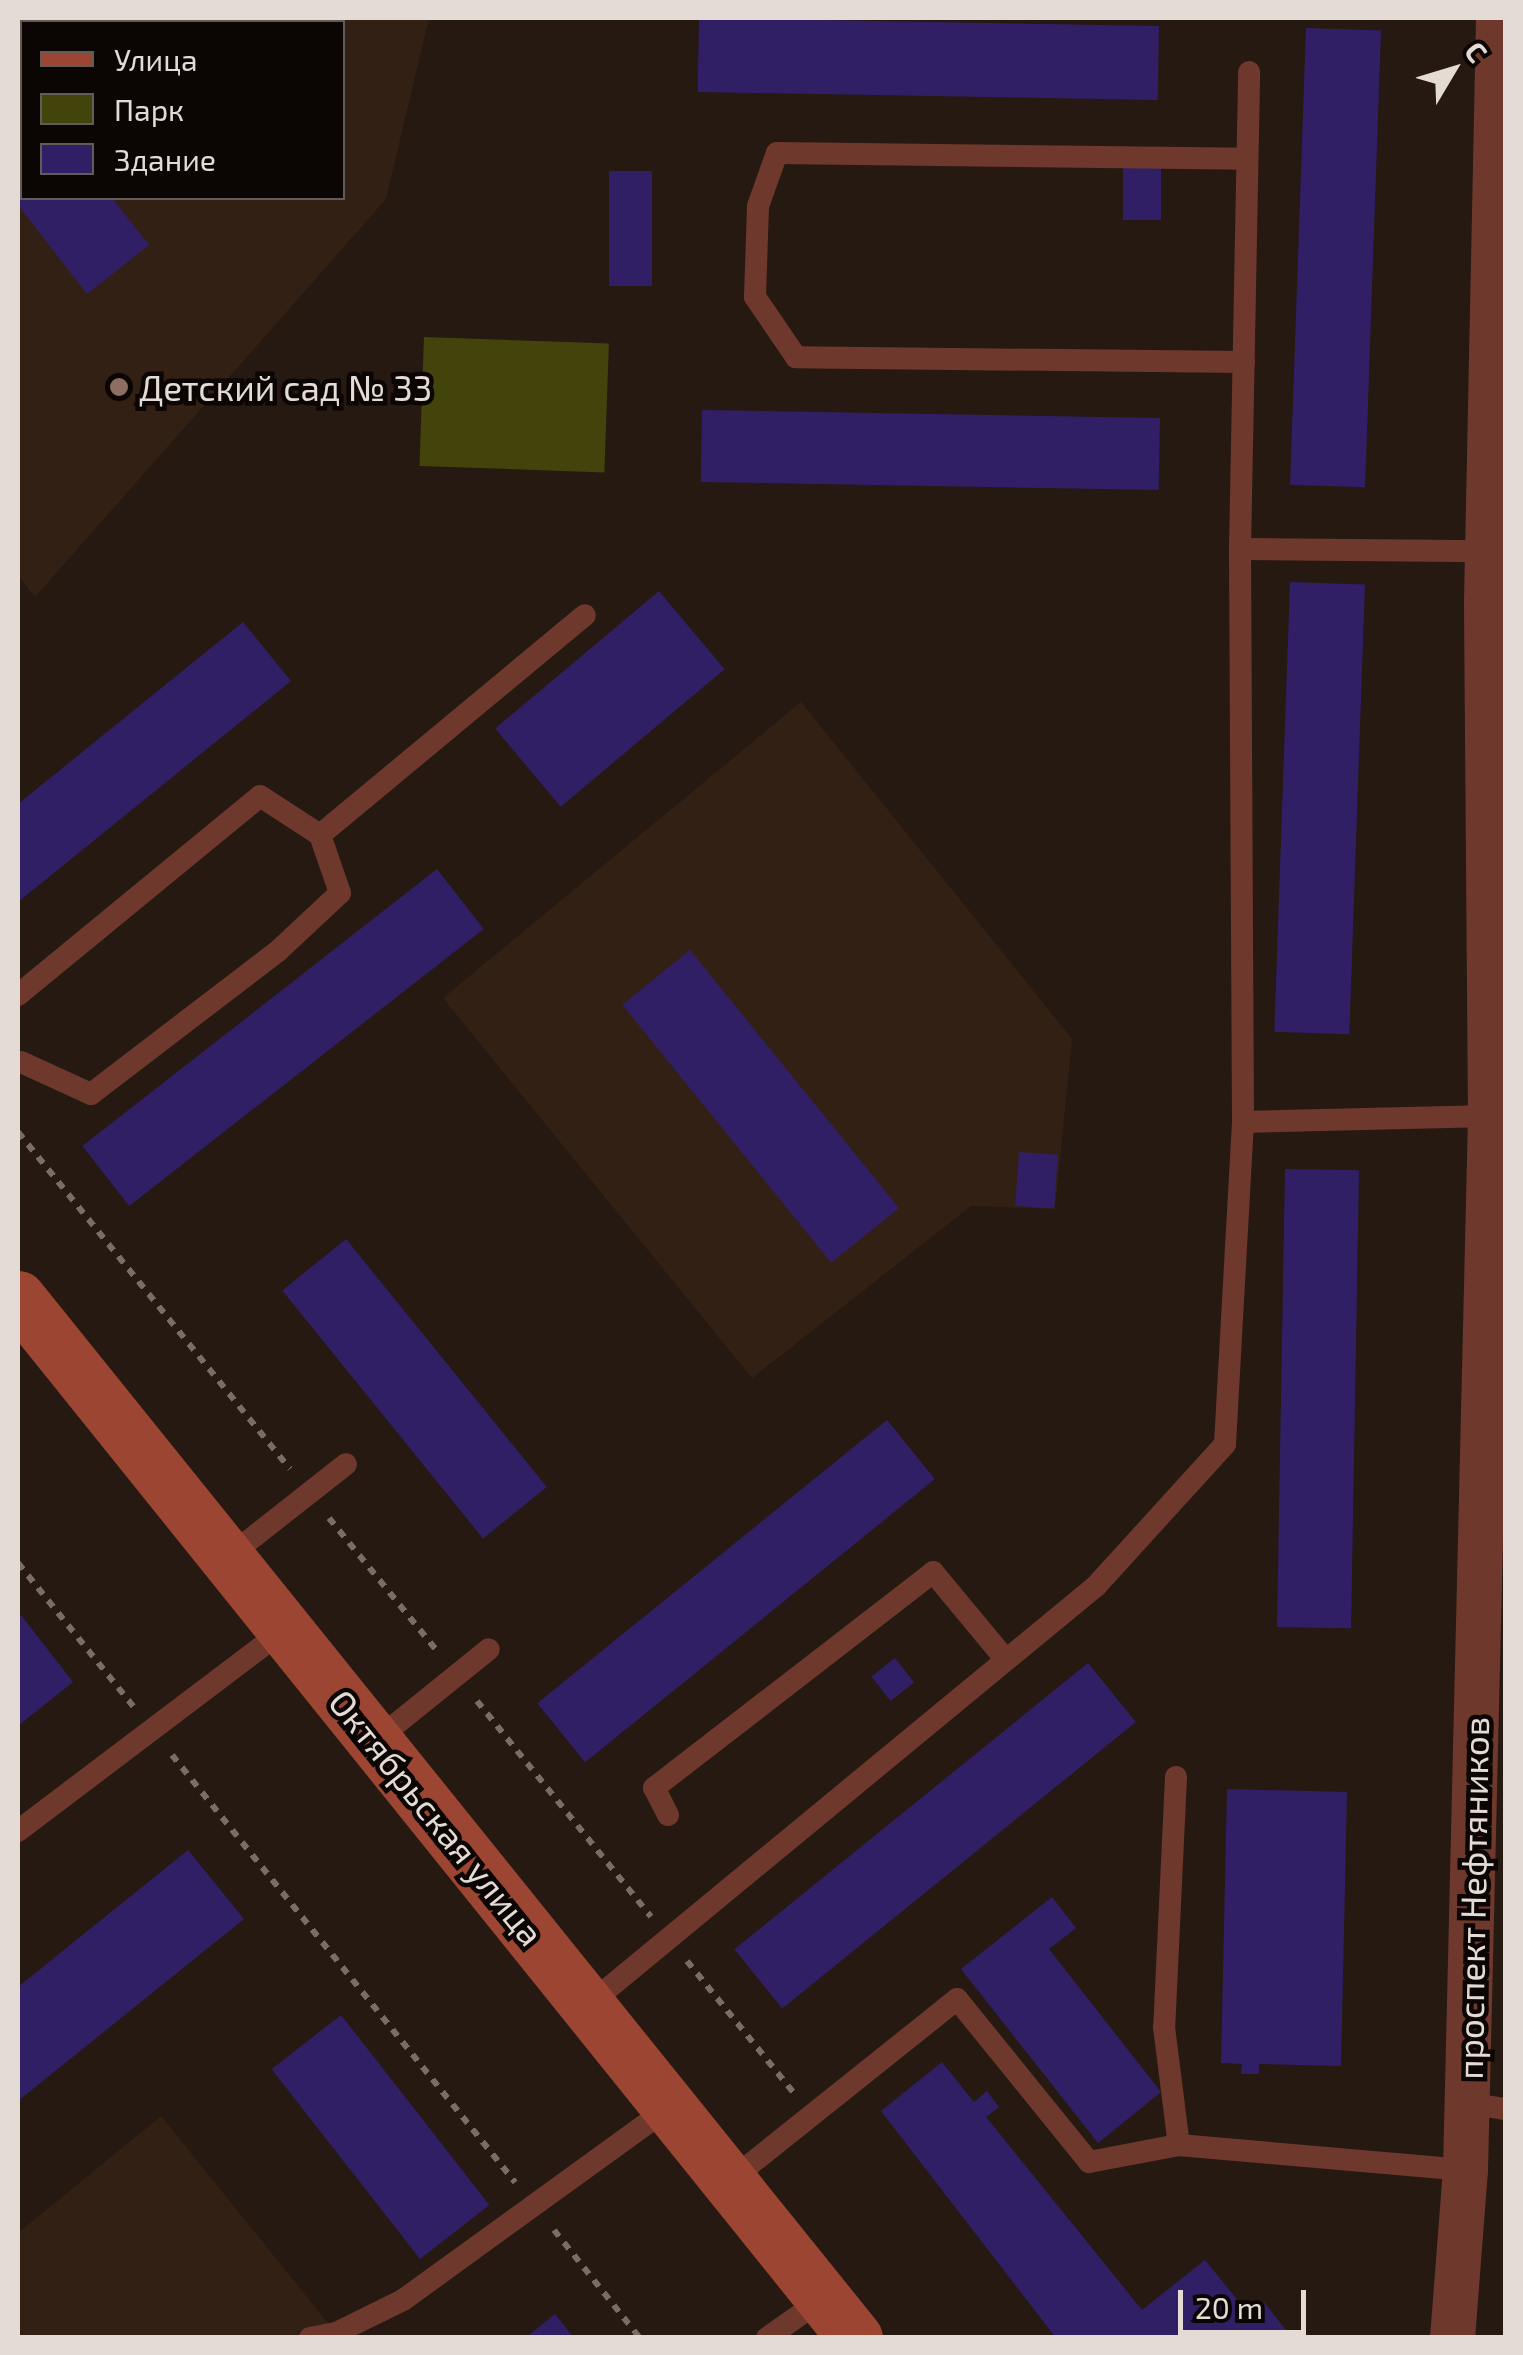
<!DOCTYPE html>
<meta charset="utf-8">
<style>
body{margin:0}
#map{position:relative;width:1523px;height:2355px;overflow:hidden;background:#261911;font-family:"Exo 2",sans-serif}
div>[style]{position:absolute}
.built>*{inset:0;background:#332014}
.green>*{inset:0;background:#42440c;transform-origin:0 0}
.building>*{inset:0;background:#311f66;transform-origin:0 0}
.path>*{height:6px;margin-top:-3px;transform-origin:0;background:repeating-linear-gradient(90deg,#796d66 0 8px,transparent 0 16px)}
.lane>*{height:22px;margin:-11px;padding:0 11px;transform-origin:11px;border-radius:11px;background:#6e382c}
.street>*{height:45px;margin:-22.5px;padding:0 22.5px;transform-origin:22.5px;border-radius:22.5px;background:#6e382c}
.secondary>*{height:55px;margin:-27.5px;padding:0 27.5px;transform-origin:27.5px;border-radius:27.5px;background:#9c4532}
.dots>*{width:28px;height:28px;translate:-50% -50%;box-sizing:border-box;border:5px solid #0b0604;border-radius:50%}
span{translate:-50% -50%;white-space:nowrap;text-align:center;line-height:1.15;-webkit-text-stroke:9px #0b0604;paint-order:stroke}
.poi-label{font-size:35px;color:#e5dbd5}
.left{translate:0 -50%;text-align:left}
.street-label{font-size:35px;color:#e5dbd5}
.frame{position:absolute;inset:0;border:20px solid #e5dbd5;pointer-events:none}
.legend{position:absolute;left:20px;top:20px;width:325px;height:180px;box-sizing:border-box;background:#0b0604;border:2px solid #625b58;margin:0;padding:12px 18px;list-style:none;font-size:30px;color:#e5dbd5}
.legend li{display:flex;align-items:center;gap:20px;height:50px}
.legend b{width:50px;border:2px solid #625b58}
.north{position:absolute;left:1403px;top:20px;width:100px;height:100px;-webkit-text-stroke:8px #0b0604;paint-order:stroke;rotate:52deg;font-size:28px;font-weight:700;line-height:40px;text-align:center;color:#e5dbd5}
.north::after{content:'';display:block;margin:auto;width:35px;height:45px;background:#e5dbd5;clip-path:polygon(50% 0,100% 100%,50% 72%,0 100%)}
.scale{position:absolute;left:1178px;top:2290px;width:128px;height:45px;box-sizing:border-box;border:5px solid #e5dbd5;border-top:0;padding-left:12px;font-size:30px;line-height:35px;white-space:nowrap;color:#e5dbd5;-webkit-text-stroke:8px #0b0604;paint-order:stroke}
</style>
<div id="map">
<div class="built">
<i style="clip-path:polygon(evenodd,18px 18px,429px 18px,386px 199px,35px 597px,18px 575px,18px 18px,22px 22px,342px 22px,342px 198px,22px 198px,22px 22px)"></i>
<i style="clip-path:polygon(801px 702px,1072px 1039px,1055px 1209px,971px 1206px,752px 1378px,443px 998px)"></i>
<i style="clip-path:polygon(161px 2116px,336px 2333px,336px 2338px,18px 2338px,18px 2233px)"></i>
</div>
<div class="green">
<i style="left:424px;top:337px;width:185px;height:129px;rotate:2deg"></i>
</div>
<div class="building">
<i style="left:699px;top:18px;width:460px;height:74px;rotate:1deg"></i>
<i style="left:1306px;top:28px;width:75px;height:457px;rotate:2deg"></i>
<i style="clip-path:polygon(18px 80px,22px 198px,112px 198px,149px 245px,87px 294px,18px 205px)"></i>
<i style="left:1123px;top:164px;width:38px;height:56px"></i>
<i style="left:609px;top:171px;width:43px;height:115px"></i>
<i style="left:702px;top:410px;width:458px;height:72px;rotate:1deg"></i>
<i style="left:1290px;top:582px;width:75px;height:450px;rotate:2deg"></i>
<i style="left:659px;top:591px;width:102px;height:214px;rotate:50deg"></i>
<i style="clip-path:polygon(243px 622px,291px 681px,18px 902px,18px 804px)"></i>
<i style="left:437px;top:869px;width:76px;height:450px;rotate:52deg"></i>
<i style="left:690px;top:950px;width:332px;height:87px;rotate:51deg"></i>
<i style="left:1019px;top:1152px;width:39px;height:54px;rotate:4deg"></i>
<i style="left:1285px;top:1169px;width:74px;height:458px;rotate:1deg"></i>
<i style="left:346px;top:1239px;width:319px;height:82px;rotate:51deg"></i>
<i style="left:887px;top:1420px;width:76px;height:450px;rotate:51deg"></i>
<i style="clip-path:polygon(21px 1615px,73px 1682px,18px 1726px,18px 1617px)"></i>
<i style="left:895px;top:1658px;width:31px;height:30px;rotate:52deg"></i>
<i style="left:1088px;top:1663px;width:76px;height:455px;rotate:51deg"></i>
<i style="clip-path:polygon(1227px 1789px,1347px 1792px,1341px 2066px,1259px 2064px,1259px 2074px,1241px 2074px,1242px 2064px,1221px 2063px)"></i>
<i style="clip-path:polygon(188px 1850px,244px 1919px,18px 2101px,18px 1987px)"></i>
<i style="clip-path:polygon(1052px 1897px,1076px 1928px,1049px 1949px,1161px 2092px,1098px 2143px,961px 1969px)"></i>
<i style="left:341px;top:2015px;width:241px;height:88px;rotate:52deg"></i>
<i style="clip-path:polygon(942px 2062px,974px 2102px,987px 2091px,999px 2107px,986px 2117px,1142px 2310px,1205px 2260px,1249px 2314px,1264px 2302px,1292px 2338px,1056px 2338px,881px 2111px)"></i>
<i style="clip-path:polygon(555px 2314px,574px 2338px,525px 2338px)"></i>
</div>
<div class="path">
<i style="left:18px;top:1132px;width:433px;rotate:51.1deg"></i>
<i style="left:329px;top:1518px;width:173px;rotate:50.9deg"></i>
<i style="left:18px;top:1563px;width:184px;rotate:51.2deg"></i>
<i style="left:477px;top:1701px;width:277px;rotate:51.1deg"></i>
<i style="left:172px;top:1755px;width:548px;rotate:51.23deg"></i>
<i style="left:687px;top:1961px;width:169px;rotate:51deg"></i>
<i style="left:554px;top:2230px;width:138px;rotate:51.5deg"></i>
</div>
<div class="lane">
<i style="left:1244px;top:362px;width:448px;rotate:-179.4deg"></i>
<i style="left:796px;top:357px;width:73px;rotate:-124.3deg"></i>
<i style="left:755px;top:297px;width:91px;rotate:-88.1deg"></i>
<i style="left:758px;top:206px;width:56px;rotate:-70.3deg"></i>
<i style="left:777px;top:153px;width:470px;rotate:0.7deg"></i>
<i style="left:1240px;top:549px;width:247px;rotate:0.5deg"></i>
<i style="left:18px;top:995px;width:313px;rotate:-39.4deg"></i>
<i style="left:260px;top:796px;width:72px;rotate:33deg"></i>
<i style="left:320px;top:835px;width:344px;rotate:-39.7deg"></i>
<i style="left:21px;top:1062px;width:77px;rotate:24.6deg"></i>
<i style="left:91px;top:1094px;width:235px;rotate:-37.4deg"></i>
<i style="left:278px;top:951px;width:85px;rotate:-43.1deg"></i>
<i style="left:340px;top:893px;width:61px;rotate:-109deg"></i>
<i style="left:1243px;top:1122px;width:247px;rotate:-1.4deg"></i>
<i style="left:228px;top:1557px;width:150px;rotate:-38.2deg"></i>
<i style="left:375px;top:1741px;width:146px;rotate:-38.9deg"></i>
<i style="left:1176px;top:1777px;width:250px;rotate:92.7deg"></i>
<i style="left:1164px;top:2027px;width:119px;rotate:82.8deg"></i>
<i style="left:668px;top:1815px;width:30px;rotate:-117deg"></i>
<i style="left:654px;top:1788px;width:353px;rotate:-37.7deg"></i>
<i style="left:933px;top:1572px;width:114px;rotate:50.3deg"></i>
<i style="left:18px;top:1831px;width:335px;rotate:-37.1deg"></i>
<i style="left:588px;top:2005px;width:659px;rotate:-39.52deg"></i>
<i style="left:1096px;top:1586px;width:192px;rotate:-47.7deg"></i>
<i style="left:1225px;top:1444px;width:323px;rotate:-86.8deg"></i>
<i style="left:1243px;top:1122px;width:573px;rotate:-90.3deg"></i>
<i style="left:1240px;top:549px;width:477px;rotate:-88.9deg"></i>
<i style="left:1467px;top:2103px;width:39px;rotate:9deg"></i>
<i style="left:728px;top:2182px;width:293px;rotate:-38.6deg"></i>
<i style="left:957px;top:1999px;width:210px;rotate:51deg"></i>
<i style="left:1089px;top:2162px;width:92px;rotate:-10.7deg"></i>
<i style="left:1179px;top:2145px;width:287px;rotate:5deg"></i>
<i style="left:310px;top:2338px;width:26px;rotate:-11deg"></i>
<i style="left:336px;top:2333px;width:75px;rotate:-26.2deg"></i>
<i style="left:403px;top:2300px;width:327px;rotate:-35.9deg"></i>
<i style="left:767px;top:2338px;width:70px;rotate:-35.1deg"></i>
</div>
<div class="street">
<i style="left:1452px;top:2338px;width:169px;rotate:-85.6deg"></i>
<i style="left:1465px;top:2170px;width:1054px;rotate:-88.64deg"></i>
<i style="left:1490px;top:1116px;width:515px;rotate:-90.45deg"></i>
<i style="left:1486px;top:601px;width:583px;rotate:-88.82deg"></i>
</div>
<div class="secondary">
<i style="left:18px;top:1298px;width:1335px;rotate:51.17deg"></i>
</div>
<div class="dots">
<i style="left:119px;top:387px;background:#8d6e63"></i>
</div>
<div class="poi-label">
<span class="left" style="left:139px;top:387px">Детский сад № 33</span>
</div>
<div class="street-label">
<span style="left:437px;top:1817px;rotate:51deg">Октябрьская улица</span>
<span style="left:1472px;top:1898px;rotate:-89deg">проспект Нефтяников</span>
</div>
<div class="frame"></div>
<ul class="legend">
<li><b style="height:12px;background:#9c4532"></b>Улица</li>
<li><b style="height:28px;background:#42440c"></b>Парк</li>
<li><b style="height:28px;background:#311f66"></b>Здание</li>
</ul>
<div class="north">С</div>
<div class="scale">20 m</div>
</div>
